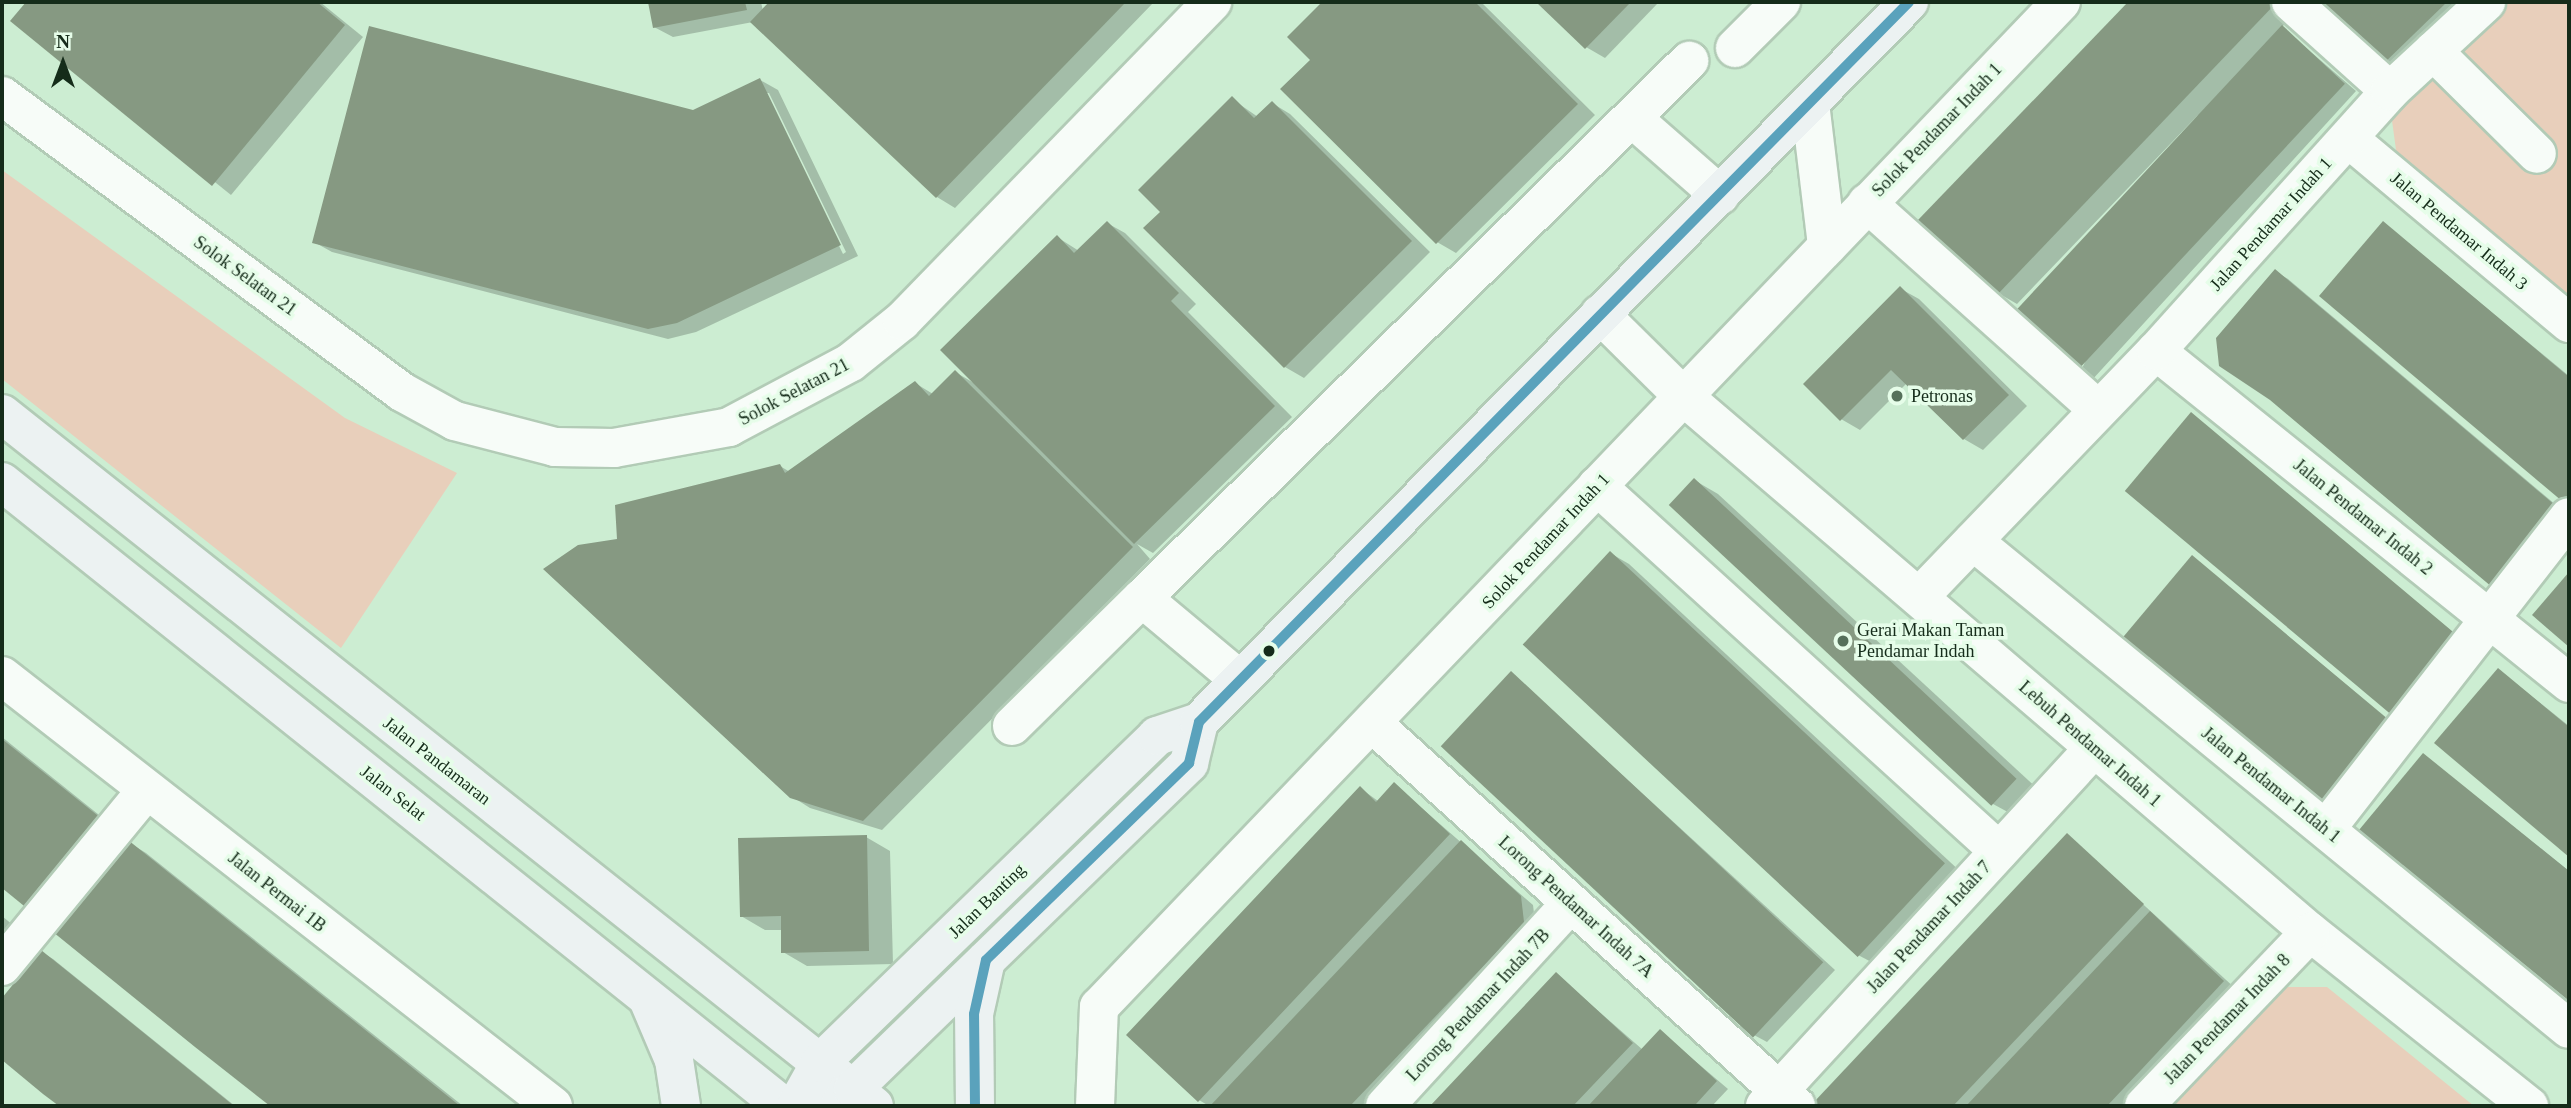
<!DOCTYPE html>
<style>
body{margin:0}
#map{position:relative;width:2571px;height:1108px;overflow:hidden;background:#ccedd2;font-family:"Times New Roman",serif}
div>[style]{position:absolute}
.green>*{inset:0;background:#e8cfbb}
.shadow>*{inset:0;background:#0003}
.building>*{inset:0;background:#869982;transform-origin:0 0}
.roads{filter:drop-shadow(2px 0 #b2cbb6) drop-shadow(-2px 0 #b2cbb6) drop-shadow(0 2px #b2cbb6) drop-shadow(0 -2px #b2cbb6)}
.minor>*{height:38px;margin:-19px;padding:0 19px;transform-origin:19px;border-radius:19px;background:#f7fcf8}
.major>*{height:38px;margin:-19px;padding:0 19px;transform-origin:19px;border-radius:19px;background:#ecf2f2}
.bus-1>*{height:10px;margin:-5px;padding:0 5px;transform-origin:5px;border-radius:5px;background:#5aa2bc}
.dots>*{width:19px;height:19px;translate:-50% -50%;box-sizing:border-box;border:4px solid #e6fde9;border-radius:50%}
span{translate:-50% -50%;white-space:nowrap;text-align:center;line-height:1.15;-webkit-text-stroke:7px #e6fde9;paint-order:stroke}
.street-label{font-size:18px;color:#152c1a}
.poi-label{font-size:18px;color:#152c1a}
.left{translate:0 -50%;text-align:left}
.frame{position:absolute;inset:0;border:4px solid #152c1a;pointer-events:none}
.north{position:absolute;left:28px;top:28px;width:70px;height:70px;-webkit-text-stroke:5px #e6fde9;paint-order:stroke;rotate:0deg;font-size:19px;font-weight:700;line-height:28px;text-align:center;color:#152c1a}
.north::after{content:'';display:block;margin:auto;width:24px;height:32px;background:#152c1a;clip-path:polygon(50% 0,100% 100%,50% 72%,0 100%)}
</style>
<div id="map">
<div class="green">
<i style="clip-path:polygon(2502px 2px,2569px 2px,2569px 302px,2397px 157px,2390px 106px)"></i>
<i style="clip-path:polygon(2px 170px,345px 418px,457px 473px,341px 648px,2px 379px)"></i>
<i style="clip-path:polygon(2279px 987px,2327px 987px,2474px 1106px,2172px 1106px)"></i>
</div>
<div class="shadow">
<i style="clip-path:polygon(28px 2px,320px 2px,363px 37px,231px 195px,13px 20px)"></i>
<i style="clip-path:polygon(649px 2px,761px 2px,763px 11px,771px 2px,1154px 2px,955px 208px,937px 197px,753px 22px,673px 37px,654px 27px)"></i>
<i style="clip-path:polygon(1324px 2px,1481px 2px,1595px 115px,1456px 253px,1437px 242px,1312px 60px,1289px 37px)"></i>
<i style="clip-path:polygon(1538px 2px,1659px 2px,1605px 58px,1586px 47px)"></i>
<i style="clip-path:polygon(2130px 2px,2281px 2px,2294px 14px,2282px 27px,2356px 91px,2092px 380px,2080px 373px,2198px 115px,2017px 304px,1998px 293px,1921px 220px)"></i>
<i style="clip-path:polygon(2315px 2px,2467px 2px,2391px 74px)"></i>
<i style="clip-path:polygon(evenodd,760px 80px,778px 90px,858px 256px,696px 332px,668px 339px,332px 252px,314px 242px,693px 112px,760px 80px,765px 93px,769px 93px,846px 252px,843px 254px,765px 93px)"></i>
<i style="clip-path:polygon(1232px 99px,1258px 117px,1272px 103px,1290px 114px,1430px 252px,1304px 378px,1285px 367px,1145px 228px,1162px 212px)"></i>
<i style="clip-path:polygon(1107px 223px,1125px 233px,1196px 304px,1188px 312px,1292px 417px,1153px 553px,1137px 544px,1150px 559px,882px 830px,810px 808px,791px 796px,618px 541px,780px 466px,790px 472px,915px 383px,933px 394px,955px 372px,974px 383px,1057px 237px,1079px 251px)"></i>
<i style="clip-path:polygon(2384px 223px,2569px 376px,2569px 505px)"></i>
<i style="clip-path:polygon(2276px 272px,2288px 279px,2569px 516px,2271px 399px)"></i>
<i style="clip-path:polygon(1901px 289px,1919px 299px,2027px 406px,1983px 450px,1964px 439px,1907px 383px,1860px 430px,1841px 419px)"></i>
<i style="clip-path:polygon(2191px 414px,2480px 655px,2416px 730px)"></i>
<i style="clip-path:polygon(1694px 480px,1718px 494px,2041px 792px,2017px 817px,1993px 804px)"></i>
<i style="clip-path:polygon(1610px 553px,1629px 564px,1963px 874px,1877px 965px,1858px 955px,1524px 644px)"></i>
<i style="clip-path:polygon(2193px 557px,2412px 739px,2343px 819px)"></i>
<i style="clip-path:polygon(2499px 670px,2569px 726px,2569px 855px,2436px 743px)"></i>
<i style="clip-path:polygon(1511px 673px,1835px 970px,1767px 1042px,1754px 1035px)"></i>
<i style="clip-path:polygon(2px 737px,119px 831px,30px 908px,2px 886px)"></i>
<i style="clip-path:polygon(2423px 755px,2569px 871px,2569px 999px,2361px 830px)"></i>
<i style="clip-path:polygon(1394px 784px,1533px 905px,1536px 930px,1369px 1106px,1209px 1106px,1199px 1100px,1360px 788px,1378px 801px)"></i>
<i style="clip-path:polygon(2067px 835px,2236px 989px,2125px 1106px,1821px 1106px,1816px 1102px)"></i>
<i style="clip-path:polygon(866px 837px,890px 851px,893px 964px,807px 966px,783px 952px,783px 930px,765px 930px,741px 916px)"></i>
<i style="clip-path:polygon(128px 842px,146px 853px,463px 1106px,272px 1106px,55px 932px)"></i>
<i style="clip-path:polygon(2px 916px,31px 940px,2px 977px)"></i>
<i style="clip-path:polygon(41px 952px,53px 959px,235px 1106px,62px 1106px,2px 1058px,2px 1001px)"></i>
<i style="clip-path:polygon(1556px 974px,1643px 1050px,1661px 1032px,1728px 1089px,1712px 1106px,1432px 1106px)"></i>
</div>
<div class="building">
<i style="clip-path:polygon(26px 2px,317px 2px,345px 25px,212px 186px,10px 21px)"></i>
<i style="clip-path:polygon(648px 2px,745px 2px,747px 10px,653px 28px)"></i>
<i style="clip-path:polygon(769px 2px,1126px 2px,936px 198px,750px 22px)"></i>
<i style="clip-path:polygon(1322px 2px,1475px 2px,1578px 104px,1436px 244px,1280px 89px,1310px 60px,1287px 37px)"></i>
<i style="clip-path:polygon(1536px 2px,1631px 2px,1585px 49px)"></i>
<i style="clip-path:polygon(2128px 2px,2277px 2px,1997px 295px,1918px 220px)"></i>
<i style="clip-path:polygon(2313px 2px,2447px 2px,2378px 69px)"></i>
<i style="left:2282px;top:25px;width:86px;height:395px;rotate:43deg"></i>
<i style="clip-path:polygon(369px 26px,693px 110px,760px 78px,841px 245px,677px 323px,648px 329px,312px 243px)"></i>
<i style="clip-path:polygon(1232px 96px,1254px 118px,1272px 101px,1412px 241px,1284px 368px,1143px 228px,1160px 212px,1138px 190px)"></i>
<i style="clip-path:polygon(1107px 221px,1179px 293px,1171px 301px,1275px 406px,1134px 544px,940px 350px,1057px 235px,1074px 253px)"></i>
<i style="clip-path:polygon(2383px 221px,2569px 377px,2569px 507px,2319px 296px)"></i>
<i style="clip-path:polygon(2275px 269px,2569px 517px,2505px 598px,2270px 400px,2219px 366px,2216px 338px)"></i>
<i style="clip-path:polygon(1900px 286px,2009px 395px,1963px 440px,1891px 370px,1840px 421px,1803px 384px)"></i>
<i style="clip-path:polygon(955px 370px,1133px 547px,863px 821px,790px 798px,543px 569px,578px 545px,617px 539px,615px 505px,780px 464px,785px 473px,915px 381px,929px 396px)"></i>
<i style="left:2191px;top:412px;width:364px;height:103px;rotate:40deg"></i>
<i style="left:1694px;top:478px;width:441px;height:37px;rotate:43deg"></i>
<i style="left:1610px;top:551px;width:458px;height:128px;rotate:43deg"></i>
<i style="left:2192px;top:555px;width:272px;height:109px;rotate:40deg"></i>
<i style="clip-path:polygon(2569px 572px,2569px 647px,2532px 615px)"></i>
<i style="clip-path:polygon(2498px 668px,2569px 727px,2569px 857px,2434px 743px)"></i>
<i style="left:1511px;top:671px;width:427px;height:103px;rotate:43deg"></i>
<i style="clip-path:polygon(2px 739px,102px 819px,29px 910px,2px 888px)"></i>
<i style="clip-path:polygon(2423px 753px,2569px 871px,2569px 1001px,2359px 830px)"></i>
<i style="clip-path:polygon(1394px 782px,1450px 834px,1198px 1102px,1126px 1035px,1360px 786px,1376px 802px)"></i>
<i style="clip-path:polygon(2067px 833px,2144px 904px,1953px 1106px,1819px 1106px,1814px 1102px)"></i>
<i style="clip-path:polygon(867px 835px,869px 951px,781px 953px,781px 916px,740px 917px,738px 838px)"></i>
<i style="clip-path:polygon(128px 840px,389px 1049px,460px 1106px,270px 1106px,195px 1047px,53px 932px)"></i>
<i style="clip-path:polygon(1461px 840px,1521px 896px,1524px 922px,1494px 955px,1350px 1106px,1210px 1106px)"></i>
<i style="clip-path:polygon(2150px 911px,2224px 981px,2141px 1070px,2107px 1106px,1966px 1106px)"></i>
<i style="clip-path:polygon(41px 950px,113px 1008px,234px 1106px,59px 1106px,43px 1094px,2px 1060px,2px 998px)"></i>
<i style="clip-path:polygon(1556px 972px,1633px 1043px,1612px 1065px,1573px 1106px,1430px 1106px)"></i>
<i style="clip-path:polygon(1660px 1029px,1717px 1081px,1696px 1104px,1699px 1106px,1588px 1106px)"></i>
</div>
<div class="roads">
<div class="minor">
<i style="left:2291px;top:2px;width:133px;rotate:42deg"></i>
<i style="left:1735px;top:48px;width:65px;rotate:-45deg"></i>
<i style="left:2433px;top:51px;width:146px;rotate:44.7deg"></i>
<i style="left:2px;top:96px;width:498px;rotate:36.5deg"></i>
<i style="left:402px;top:392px;width:60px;rotate:28.7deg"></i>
<i style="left:455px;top:421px;width:103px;rotate:14.6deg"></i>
<i style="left:555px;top:447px;width:59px;rotate:1deg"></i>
<i style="left:614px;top:448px;width:117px;rotate:-10.3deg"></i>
<i style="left:729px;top:427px;width:138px;rotate:-28deg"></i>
<i style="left:851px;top:362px;width:65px;rotate:-38.8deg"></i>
<i style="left:902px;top:321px;width:445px;rotate:-45.8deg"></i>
<i style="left:1810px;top:103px;width:144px;rotate:83.2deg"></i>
<i style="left:1632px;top:118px;width:117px;rotate:41.2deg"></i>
<i style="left:2349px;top:139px;width:287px;rotate:39.9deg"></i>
<i style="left:1867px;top:203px;width:309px;rotate:41.8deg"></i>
<i style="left:1600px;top:314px;width:117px;rotate:44.7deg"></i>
<i style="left:1683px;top:396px;width:825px;rotate:40.53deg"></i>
<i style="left:2310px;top:932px;width:280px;rotate:38.5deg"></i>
<i style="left:2156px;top:351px;width:530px;rotate:38.79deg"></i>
<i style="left:1597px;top:486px;width:543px;rotate:42.24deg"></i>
<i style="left:1973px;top:541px;width:770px;rotate:39.31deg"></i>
<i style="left:1919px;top:597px;width:342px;rotate:-46.1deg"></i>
<i style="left:2156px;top:351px;width:350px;rotate:-48deg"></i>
<i style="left:2390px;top:91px;width:131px;rotate:-42.8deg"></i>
<i style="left:1142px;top:598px;width:767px;rotate:-44.47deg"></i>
<i style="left:2px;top:676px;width:699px;rotate:37.97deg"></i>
<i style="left:1373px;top:724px;width:570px;rotate:42.08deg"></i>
<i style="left:1012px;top:726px;width:182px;rotate:-44.6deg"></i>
<i style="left:1142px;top:598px;width:128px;rotate:39.9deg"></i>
<i style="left:2326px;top:829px;width:395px;rotate:-52.1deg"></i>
<i style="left:2px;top:966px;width:227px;rotate:-50.6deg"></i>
<i style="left:1095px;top:1106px;width:99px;rotate:-87.7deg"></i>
<i style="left:1099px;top:1007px;width:1391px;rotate:-46.25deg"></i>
<i style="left:1385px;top:1106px;width:275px;rotate:-47.5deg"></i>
<i style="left:1765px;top:1106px;width:486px;rotate:-47.4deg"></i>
<i style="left:2144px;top:1106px;width:240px;rotate:-46.3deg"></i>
</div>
<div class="major">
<i style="left:2px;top:414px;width:1113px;rotate:38.43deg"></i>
<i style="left:2px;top:482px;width:1000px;rotate:38.62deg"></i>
<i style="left:648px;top:999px;width:66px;rotate:66.9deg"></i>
<i style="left:674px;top:1060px;width:47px;rotate:81.3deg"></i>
<i style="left:828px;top:1099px;width:27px;rotate:-22deg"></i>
<i style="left:853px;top:1089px;width:468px;rotate:-44.1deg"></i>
<i style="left:1189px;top:763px;width:42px;rotate:-76.3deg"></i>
<i style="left:796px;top:1106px;width:49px;rotate:-60.8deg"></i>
<i style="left:820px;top:1063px;width:470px;rotate:-44.1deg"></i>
<i style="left:1157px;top:736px;width:44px;rotate:-18.4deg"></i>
<i style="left:1199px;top:722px;width:1011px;rotate:-45.4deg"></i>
<i style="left:975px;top:1106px;width:92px;rotate:-90.6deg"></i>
<i style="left:974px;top:1014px;width:55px;rotate:-77.5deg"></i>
</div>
</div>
<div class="bus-1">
<i style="left:975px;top:1106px;width:92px;rotate:-90.6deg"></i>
<i style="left:974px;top:1014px;width:55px;rotate:-77.5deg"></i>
<i style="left:986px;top:960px;width:283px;rotate:-44.1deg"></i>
<i style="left:1189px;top:763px;width:42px;rotate:-76.3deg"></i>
<i style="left:1199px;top:722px;width:1011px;rotate:-45.4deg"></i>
</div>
<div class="dots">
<i style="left:1897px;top:396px;background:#55705a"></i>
<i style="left:1843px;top:641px;background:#55705a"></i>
<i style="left:1269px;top:651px;background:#152c1a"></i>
</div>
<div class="street-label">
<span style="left:1937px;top:130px;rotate:-46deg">Solok Pendamar Indah 1</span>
<span style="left:2271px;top:224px;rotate:-48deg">Jalan Pendamar Indah 1</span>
<span style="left:2459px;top:231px;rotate:40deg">Jalan Pendamar Indah 3</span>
<span style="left:245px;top:276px;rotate:36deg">Solok Selatan 21</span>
<span style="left:794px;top:392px;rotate:-28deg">Solok Selatan 21</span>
<span style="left:2363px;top:517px;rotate:39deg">Jalan Pendamar Indah 2</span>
<span style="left:1546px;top:541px;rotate:-47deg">Solok Pendamar Indah 1</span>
<span style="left:2090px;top:744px;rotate:41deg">Lebuh Pendamar Indah 1</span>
<span style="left:437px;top:761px;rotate:38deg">Jalan Pandamaran</span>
<span style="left:2271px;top:785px;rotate:39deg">Jalan Pendamar Indah 1</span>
<span style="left:393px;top:793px;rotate:38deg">Jalan Selat</span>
<span style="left:277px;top:892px;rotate:38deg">Jalan Permai 1B</span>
<span style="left:987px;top:901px;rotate:-44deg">Jalan Banting</span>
<span style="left:1576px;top:907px;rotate:42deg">Lorong Pendamar Indah 7A</span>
<span style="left:1929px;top:927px;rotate:-47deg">Jalan Pendamar Indah 7</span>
<span style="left:1478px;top:1005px;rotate:-47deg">Lorong Pendamar Indah 7B</span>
<span style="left:2227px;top:1019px;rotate:-46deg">Jalan Pendamar Indah 8</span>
</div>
<div class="poi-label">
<span class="left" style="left:1911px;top:396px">Petronas</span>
<span class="left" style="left:1857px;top:641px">Gerai Makan Taman<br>Pendamar Indah</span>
</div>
<div class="frame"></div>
<div class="north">N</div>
</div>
